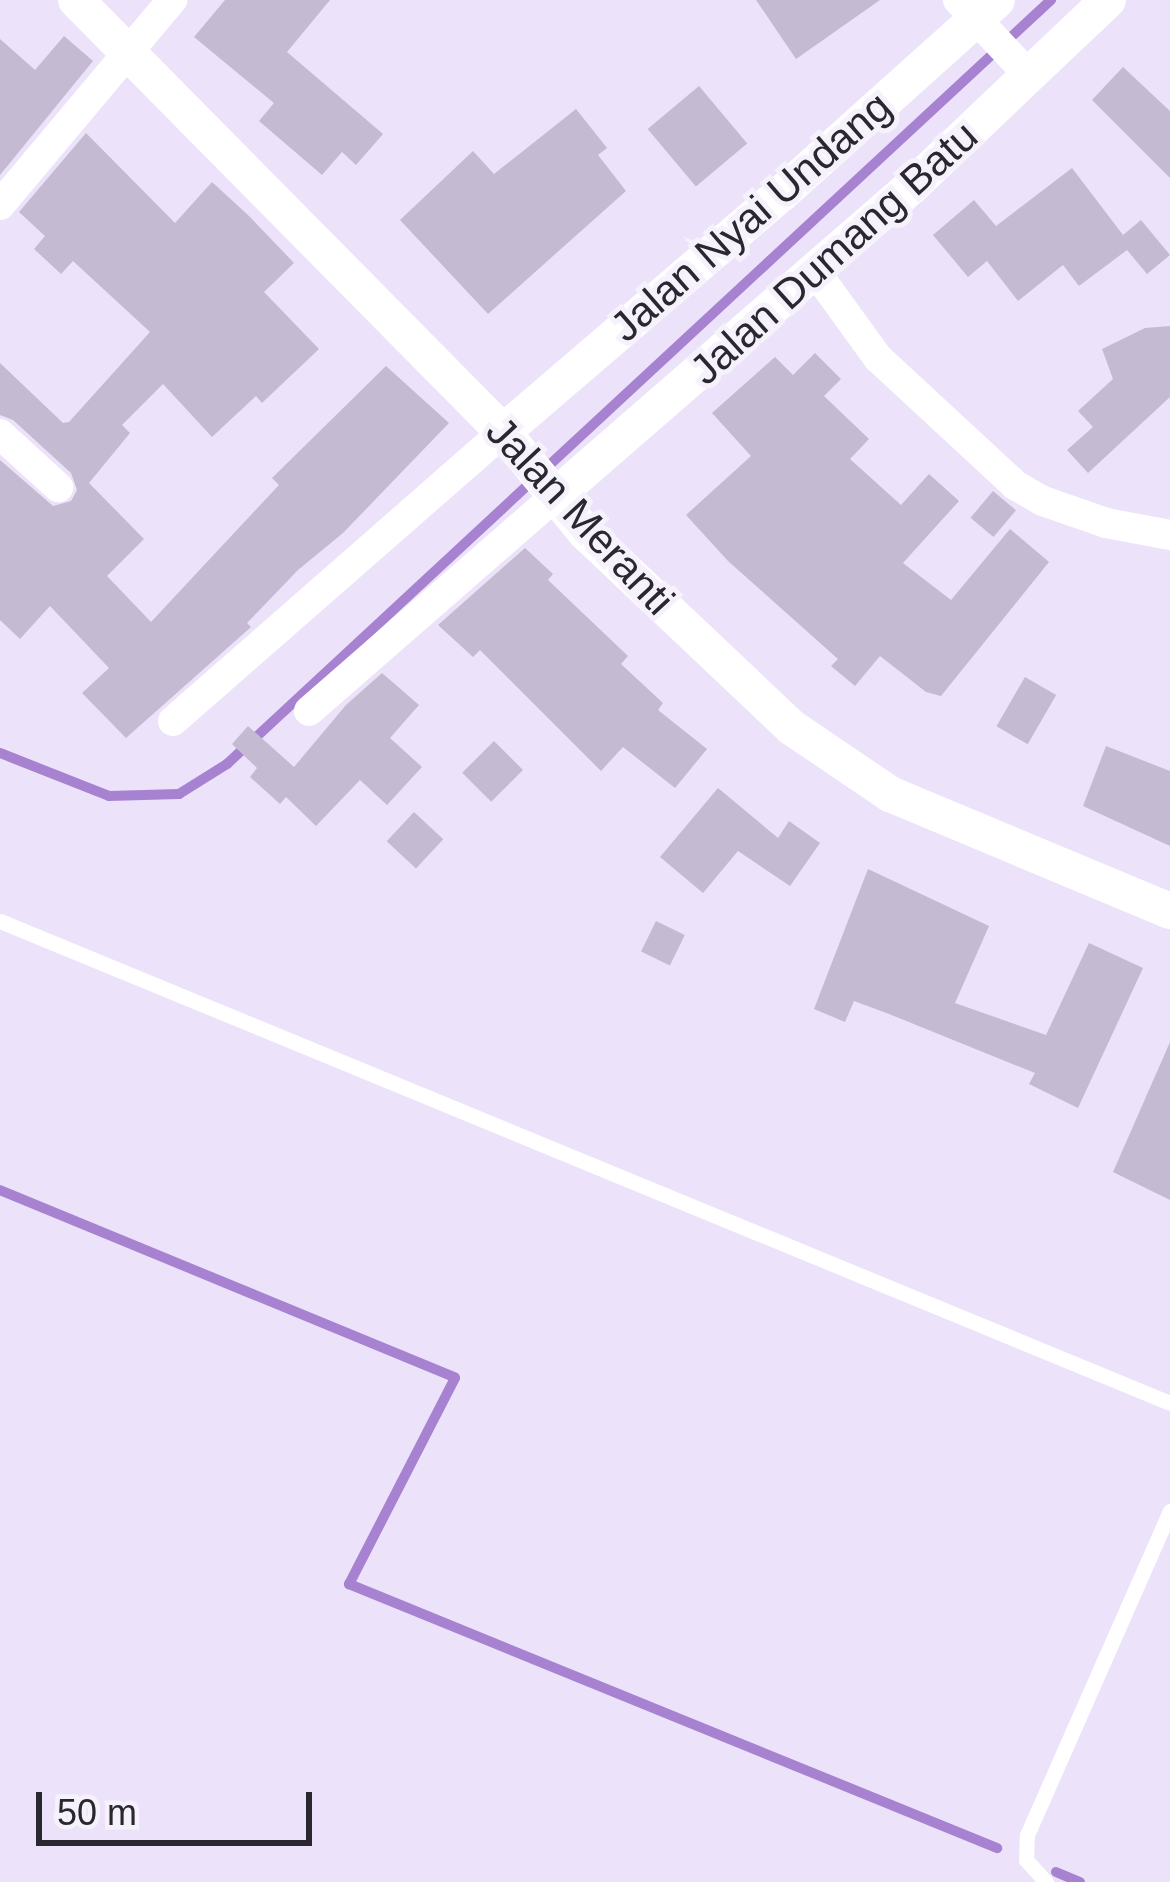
<!DOCTYPE html>
<style>
body{margin:0}
#map{position:relative;width:1170px;height:1882px;overflow:hidden;background:#ece2fa;font-family:Helvetica,sans-serif}
div>[style]{position:absolute}
.stream>*{height:10px;margin:-5px;padding:0 5px;transform-origin:5px;border-radius:5px;background:#a682d1}
.building>*{inset:0;background:#c4bbd2;transform-origin:0 0}
.service>*{height:15px;margin:-7.5px;padding:0 7.5px;transform-origin:7.5px;border-radius:7.5px;background:#fff}
.minor>*{height:30px;margin:-15px;padding:0 15px;transform-origin:15px;border-radius:15px;background:#fff}
.tertiary>*{height:36px;margin:-18px;padding:0 18px;transform-origin:18px;border-radius:18px;background:#fff}
span{translate:-50% -50%;white-space:nowrap;text-align:center;line-height:1.15;-webkit-text-stroke:10px #f6f2fc;paint-order:stroke}
.street-label{font-size:42px;color:#2b2730}
.scale{position:absolute;left:36px;top:1792px;width:276px;height:54px;box-sizing:border-box;border:6px solid #2b2730;border-top:0;padding-left:15px;font-size:36px;line-height:42px;white-space:nowrap;color:#2b2730;-webkit-text-stroke:9px #f6f2fc;paint-order:stroke}
</style>
<div id="map">
<div class="stream">
<i style="left:0;top:753px;width:117px;rotate:21.5deg"></i>
<i style="left:109px;top:796px;width:70px;rotate:-1.6deg"></i>
<i style="left:179px;top:794px;width:57px;rotate:-32deg"></i>
<i style="left:227px;top:764px;width:1124px;rotate:-42.84deg"></i>
<i style="left:0;top:1190px;width:492px;rotate:22.4deg"></i>
<i style="left:455px;top:1378px;width:232px;rotate:117.2deg"></i>
<i style="left:349px;top:1584px;width:700px;rotate:22.17deg"></i>
<i style="left:1056px;top:1872px;width:26px;rotate:23deg"></i>
</div>
<div class="building">
<i style="clip-path:polygon(225px 0,330px 0,287px 52px,383px 134px,356px 165px,342px 152px,322px 175px,259px 121px,274px 103px,194px 37px)"></i>
<i style="clip-path:polygon(756px 0,880px 0,796px 59px)"></i>
<i style="clip-path:polygon(64px 36px,93px 61px,0 175px,0 39px,35px 70px)"></i>
<i style="clip-path:polygon(1123px 67px,1170px 111px,1170px 178px,1092px 100px)"></i>
<i style="left:699px;top:86px;width:75px;height:67px;rotate:50deg"></i>
<i style="clip-path:polygon(576px 109px,607px 148px,598px 155px,626px 191px,488px 314px,400px 220px,473px 151px,494px 174px)"></i>
<i style="clip-path:polygon(86px 133px,175px 223px,212px 182px,249px 216px,294px 263px,264px 292px,319px 349px,262px 403px,256px 396px,212px 437px,163px 384px,122px 425px,130px 433px,89px 483px,144px 539px,107px 576px,151px 622px,279px 485px,272px 478px,386px 366px,449px 423px,343px 533px,298px 570px,247px 623px,251px 627px,126px 738px,82px 693px,109px 668px,50px 606px,20px 639px,0 620px,0 460px,53px 506px,71px 501px,77px 490px,71px 473px,13px 420px,0 415px,0 363px,63px 423px,69px 422px,150px 332px,73px 261px,61px 274px,34px 249px,45px 236px,19px 212px)"></i>
<i style="clip-path:polygon(1072px 168px,1123px 235px,1141px 220px,1170px 255px,1147px 274px,1127px 250px,1079px 286px,1063px 265px,1018px 301px,987px 261px,968px 277px,933px 235px,974px 200px,996px 226px)"></i>
<i style="clip-path:polygon(1170px 326px,1170px 397px,1088px 473px,1067px 450px,1093px 427px,1078px 411px,1113px 379px,1102px 349px,1145px 328px)"></i>
<i style="clip-path:polygon(815px 353px,841px 379px,824px 396px,869px 439px,850px 459px,901px 505px,929px 474px,959px 501px,903px 563px,951px 600px,1010px 529px,1049px 562px,941px 696px,926px 692px,880px 656px,855px 686px,831px 666px,838px 659px,728px 561px,686px 515px,751px 456px,712px 413px,775px 357px,793px 375px)"></i>
<i style="left:993px;top:491px;width:30px;height:35px;rotate:40deg"></i>
<i style="clip-path:polygon(525px 548px,553px 574px,548px 580px,628px 656px,621px 664px,663px 703px,658px 710px,707px 749px,675px 788px,623px 747px,601px 771px,480px 650px,473px 657px,438px 625px)"></i>
<i style="clip-path:polygon(382px 673px,419px 705px,390px 738px,422px 767px,387px 805px,360px 780px,316px 826px,286px 797px,280px 804px,250px 777px,257px 768px,232px 744px,248px 726px,294px 767px,346px 705px)"></i>
<i style="left:1025px;top:677px;width:36px;height:57px;rotate:30deg"></i>
<i style="left:494px;top:741px;width:41px;height:45px;rotate:45deg"></i>
<i style="clip-path:polygon(1106px 746px,1170px 771px,1170px 846px,1083px 806px)"></i>
<i style="clip-path:polygon(718px 788px,778px 838px,789px 821px,820px 843px,790px 886px,738px 851px,703px 893px,660px 857px)"></i>
<i style="left:414px;top:812px;width:40px;height:40px;rotate:43deg"></i>
<i style="clip-path:polygon(868px 869px,989px 926px,955px 1003px,1046px 1035px,1089px 943px,1143px 968px,1078px 1108px,1029px 1084px,1035px 1073px,889px 1014px,854px 1001px,845px 1022px,814px 1009px)"></i>
<i style="left:656px;top:921px;width:32px;height:34px;rotate:26deg"></i>
<i style="clip-path:polygon(1170px 1042px,1170px 1200px,1113px 1172px)"></i>
</div>
<div class="service">
<i style="left:0;top:921px;width:1265px;rotate:22.39deg"></i>
<i style="left:1046px;top:1882px;width:30px;rotate:-132deg"></i>
<i style="left:1026px;top:1860px;width:25px;rotate:-88deg"></i>
<i style="left:1027px;top:1835px;width:354px;rotate:-66.2deg"></i>
</div>
<div class="minor">
<i style="left:958px;top:0;width:103px;rotate:46.6deg"></i>
<i style="left:0;top:205px;width:268px;rotate:-50deg"></i>
<i style="left:815px;top:271px;width:107px;rotate:54.1deg"></i>
<i style="left:878px;top:358px;width:187px;rotate:42.8deg"></i>
<i style="left:1015px;top:485px;width:32px;rotate:30deg"></i>
<i style="left:1043px;top:501px;width:67px;rotate:19.2deg"></i>
<i style="left:1106px;top:523px;width:65px;rotate:10.6deg"></i>
<i style="left:0;top:434px;width:79px;rotate:42.4deg"></i>
<i style="left:309px;top:711px;width:324px;rotate:-41.1deg"></i>
<i style="left:173px;top:721px;width:439px;rotate:-41.2deg"></i>
</div>
<div class="tertiary">
<i style="left:76px;top:0;width:607px;rotate:45.33deg"></i>
<i style="left:503px;top:432px;width:131px;rotate:50.6deg"></i>
<i style="left:586px;top:533px;width:282px;rotate:43.4deg"></i>
<i style="left:791px;top:727px;width:120px;rotate:34.1deg"></i>
<i style="left:890px;top:794px;width:303px;rotate:22.7deg"></i>
<i style="left:503px;top:432px;width:366px;rotate:-40.6deg"></i>
<i style="left:781px;top:194px;width:290px;rotate:-41.9deg"></i>
<i style="left:553px;top:498px;width:476px;rotate:-41deg"></i>
<i style="left:912px;top:186px;width:270px;rotate:-43.5deg"></i>
</div>
<div class="street-label">
<span style="left:751px;top:217px;rotate:-41deg">Jalan Nyai Undang</span>
<span style="left:834px;top:253px;rotate:-42deg">Jalan Dumang Batu</span>
<span style="left:580px;top:516px;rotate:47deg">Jalan Meranti</span>
</div>
<div class="scale">50 m</div>
</div>
